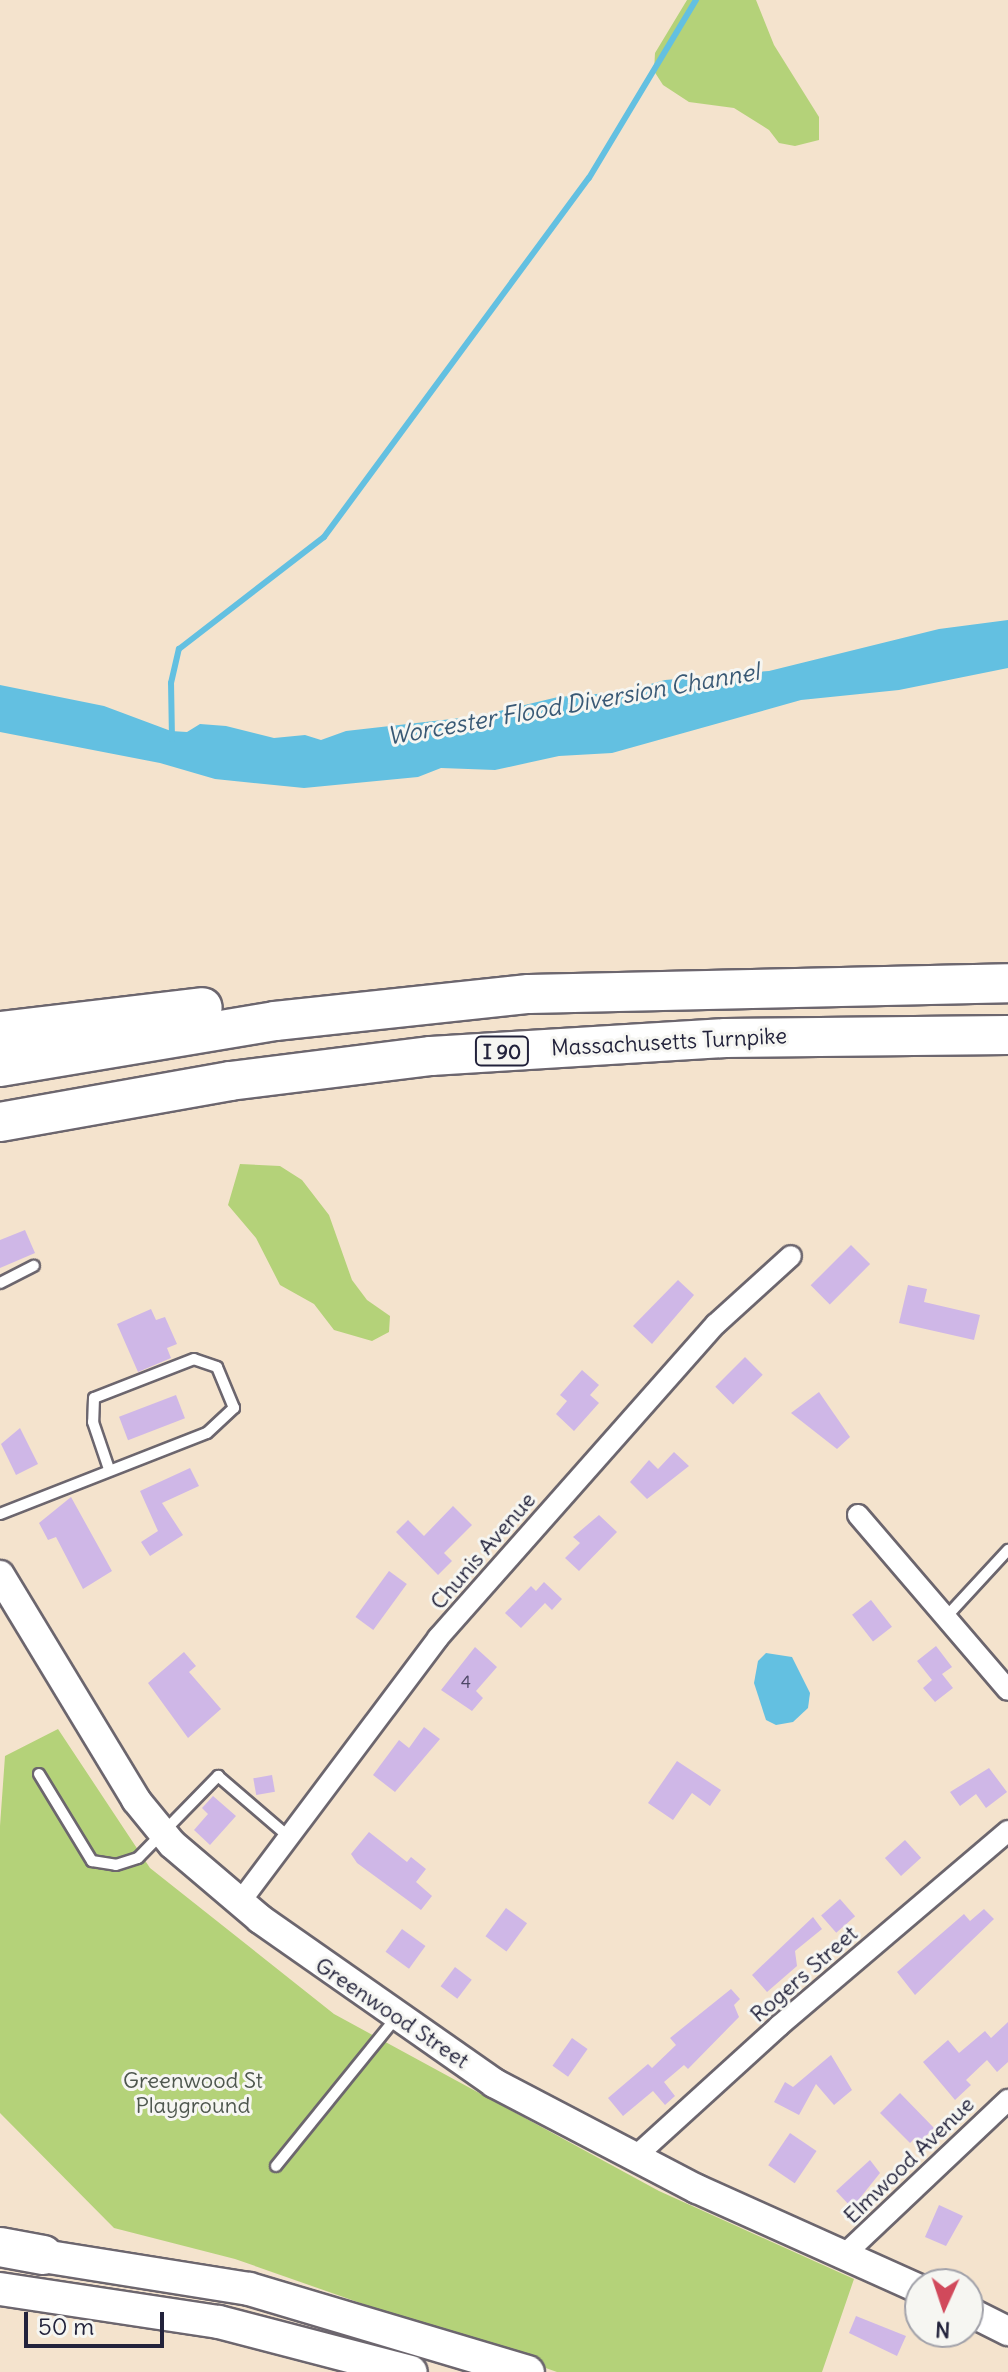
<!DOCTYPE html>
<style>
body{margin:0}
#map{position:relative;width:1008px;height:2372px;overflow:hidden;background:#f4e3cd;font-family:Delius,sans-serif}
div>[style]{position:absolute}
.green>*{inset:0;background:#b4d279}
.water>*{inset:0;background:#63c0e1}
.stream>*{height:6px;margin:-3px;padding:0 3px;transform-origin:3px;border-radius:3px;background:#63c0e1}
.building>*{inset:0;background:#cfb7e7;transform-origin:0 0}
.roads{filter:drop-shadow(2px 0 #6c666e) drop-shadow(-2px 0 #6c666e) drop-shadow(0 2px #6c666e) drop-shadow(0 -2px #6c666e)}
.lane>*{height:10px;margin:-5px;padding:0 5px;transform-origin:5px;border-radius:5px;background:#fff}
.street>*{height:20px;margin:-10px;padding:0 10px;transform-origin:10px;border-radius:10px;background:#fff}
.secondary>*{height:28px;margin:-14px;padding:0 14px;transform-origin:14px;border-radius:14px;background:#fff}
.primary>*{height:32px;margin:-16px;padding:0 16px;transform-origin:16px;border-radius:16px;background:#fff}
.highway>*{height:38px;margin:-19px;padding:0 19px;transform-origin:19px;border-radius:19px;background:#fff}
span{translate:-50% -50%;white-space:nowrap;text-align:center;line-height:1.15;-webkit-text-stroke:6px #f6f6f2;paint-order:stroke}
.number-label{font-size:18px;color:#4d4766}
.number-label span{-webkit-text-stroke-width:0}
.shield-label span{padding:2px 6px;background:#f6f6f2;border:2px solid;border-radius:6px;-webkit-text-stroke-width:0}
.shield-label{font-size:20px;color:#22223b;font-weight:700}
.street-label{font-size:22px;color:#22223b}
.park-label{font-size:22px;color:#4e574e}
.water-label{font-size:24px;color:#395975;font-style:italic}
.north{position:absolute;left:904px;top:2268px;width:80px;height:80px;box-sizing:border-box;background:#f6f6f2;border:2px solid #a1a1a9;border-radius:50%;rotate:183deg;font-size:22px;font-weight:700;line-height:32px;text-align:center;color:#22223b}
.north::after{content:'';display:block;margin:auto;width:28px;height:36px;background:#d1495b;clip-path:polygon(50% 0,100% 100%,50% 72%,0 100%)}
.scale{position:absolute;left:24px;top:2312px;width:140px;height:36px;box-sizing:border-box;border:4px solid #22223b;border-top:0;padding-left:10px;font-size:24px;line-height:28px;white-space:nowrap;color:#22223b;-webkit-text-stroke:6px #f6f6f2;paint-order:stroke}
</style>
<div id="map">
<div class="green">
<i style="clip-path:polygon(687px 0,756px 0,774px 45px,819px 117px,819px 140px,795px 146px,779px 143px,769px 130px,734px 108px,689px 102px,663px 85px,654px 71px,655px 53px)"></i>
<i style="clip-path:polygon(240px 1164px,280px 1166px,302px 1180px,329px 1215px,352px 1280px,367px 1300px,390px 1316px,389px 1332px,372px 1341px,334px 1330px,314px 1304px,280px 1285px,256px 1238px,228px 1205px)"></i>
<i style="clip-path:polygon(58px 1729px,150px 1868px,334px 2014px,659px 2191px,854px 2279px,822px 2372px,557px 2372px,235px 2259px,114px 2228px,0 2113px,0 1826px,5px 1756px)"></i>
</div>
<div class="water">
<i style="clip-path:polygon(1008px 620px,1008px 668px,899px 690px,801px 700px,612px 753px,559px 756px,495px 770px,441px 768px,418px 777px,304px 788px,215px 779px,160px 763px,0 732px,0 685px,104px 706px,171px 731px,187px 732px,200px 724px,226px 726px,274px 738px,305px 735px,321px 740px,346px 731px,478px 716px,558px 697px,622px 692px,665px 680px,769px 671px,939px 629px)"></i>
<i style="clip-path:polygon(766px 1653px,792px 1657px,810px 1693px,808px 1708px,793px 1722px,776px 1725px,766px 1720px,754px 1683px,758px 1661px)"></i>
</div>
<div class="stream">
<i style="left:172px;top:739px;width:56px;rotate:-91deg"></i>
<i style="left:171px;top:683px;width:35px;rotate:-77deg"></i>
<i style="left:179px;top:649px;width:183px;rotate:-37.7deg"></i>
<i style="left:324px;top:537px;width:446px;rotate:-53.6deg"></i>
<i style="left:589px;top:178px;width:208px;rotate:-59deg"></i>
</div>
<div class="building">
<i style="clip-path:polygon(25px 1230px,35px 1253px,0 1268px,0 1240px)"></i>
<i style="left:851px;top:1245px;width:27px;height:57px;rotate:45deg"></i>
<i style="clip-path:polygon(678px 1280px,694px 1295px,652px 1344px,633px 1326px)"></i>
<i style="clip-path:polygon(908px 1285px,927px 1289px,924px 1302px,980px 1315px,974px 1340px,899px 1323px)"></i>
<i style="clip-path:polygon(151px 1309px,156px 1320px,165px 1317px,177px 1344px,167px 1348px,171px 1358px,138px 1372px,117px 1324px)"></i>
<i style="left:745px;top:1357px;width:25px;height:42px;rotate:45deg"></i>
<i style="clip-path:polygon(582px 1370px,599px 1385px,590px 1395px,599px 1403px,574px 1431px,556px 1414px,567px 1401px,560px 1395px)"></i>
<i style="clip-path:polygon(819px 1392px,850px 1437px,837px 1449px,791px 1413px)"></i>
<i style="left:176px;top:1395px;width:25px;height:61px;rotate:69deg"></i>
<i style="clip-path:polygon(20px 1428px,38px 1464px,16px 1475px,1px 1444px)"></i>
<i style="clip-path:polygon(674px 1452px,689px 1466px,647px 1499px,630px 1482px,649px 1460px,658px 1469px)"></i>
<i style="clip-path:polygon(190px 1468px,199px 1486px,162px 1503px,183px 1535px,150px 1556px,141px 1542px,158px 1531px,140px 1491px)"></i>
<i style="clip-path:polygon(71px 1497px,112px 1571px,83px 1589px,56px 1537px,48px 1540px,39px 1523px)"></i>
<i style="clip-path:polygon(453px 1506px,472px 1525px,444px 1553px,452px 1561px,438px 1575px,396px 1532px,408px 1520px,424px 1536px)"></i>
<i style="clip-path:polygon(599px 1515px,617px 1532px,579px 1571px,565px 1558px,580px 1543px,573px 1537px)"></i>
<i style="left:389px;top:1571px;width:22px;height:57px;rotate:36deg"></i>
<i style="clip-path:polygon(544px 1582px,562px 1599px,552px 1610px,545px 1603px,521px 1628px,505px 1613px,531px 1586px,536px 1591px)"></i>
<i style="left:871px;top:1600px;width:34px;height:24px;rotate:52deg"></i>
<i style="clip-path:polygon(936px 1646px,952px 1667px,942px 1674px,953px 1688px,935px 1702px,923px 1688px,932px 1680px,917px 1661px)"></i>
<i style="clip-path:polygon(475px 1647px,497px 1667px,476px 1691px,483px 1698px,472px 1711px,441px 1690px)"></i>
<i style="clip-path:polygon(184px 1652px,196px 1666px,189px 1672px,221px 1709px,188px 1738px,148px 1683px)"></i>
<i style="clip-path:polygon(424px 1727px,440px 1739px,395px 1792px,373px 1775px,399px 1740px,409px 1748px)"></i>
<i style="clip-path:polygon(677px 1761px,721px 1790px,710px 1806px,692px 1793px,673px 1820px,648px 1803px)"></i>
<i style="clip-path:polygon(989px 1768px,1007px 1792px,986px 1808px,976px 1794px,960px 1806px,950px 1792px)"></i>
<i style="left:272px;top:1775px;width:17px;height:19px;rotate:80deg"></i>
<i style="clip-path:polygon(213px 1796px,236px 1816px,210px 1845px,194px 1830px,208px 1814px,202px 1808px)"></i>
<i style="clip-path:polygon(369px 1832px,407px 1862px,411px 1857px,426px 1869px,416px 1882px,432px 1896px,421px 1910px,357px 1863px,351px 1854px)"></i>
<i style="left:905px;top:1840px;width:24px;height:27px;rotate:48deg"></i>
<i style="left:840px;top:1899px;width:23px;height:25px;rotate:49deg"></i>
<i style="left:506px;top:1908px;width:26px;height:35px;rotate:36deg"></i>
<i style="clip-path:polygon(984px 1909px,994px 1919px,915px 1995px,897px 1972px,964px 1914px,970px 1921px)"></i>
<i style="clip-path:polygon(813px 1917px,822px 1929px,795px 1951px,797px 1966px,767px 1992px,752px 1975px)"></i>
<i style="left:402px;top:1929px;width:29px;height:28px;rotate:36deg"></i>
<i style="left:455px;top:1967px;width:21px;height:24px;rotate:37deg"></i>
<i style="clip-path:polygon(731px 1989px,740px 1999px,734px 2005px,739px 2017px,688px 2069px,684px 2065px,664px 2082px,675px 2096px,665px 2105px,653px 2091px,623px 2116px,608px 2098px,648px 2064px,652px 2068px,676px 2045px,670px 2038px)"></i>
<i style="clip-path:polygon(1008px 2022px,1008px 2062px,997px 2072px,987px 2060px,966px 2080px,971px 2085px,955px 2100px,923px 2062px,948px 2040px,959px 2053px,985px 2031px,991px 2038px)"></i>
<i style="left:572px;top:2038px;width:19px;height:34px;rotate:35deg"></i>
<i style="clip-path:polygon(831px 2055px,852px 2090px,834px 2105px,816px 2084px,799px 2115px,774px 2102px,785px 2082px,793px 2087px)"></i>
<i style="clip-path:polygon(900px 2093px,934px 2128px,920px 2142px,915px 2138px,910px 2143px,880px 2113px)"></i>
<i style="left:790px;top:2133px;width:32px;height:39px;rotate:34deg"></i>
<i style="clip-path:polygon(870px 2160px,880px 2173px,852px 2208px,836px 2191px)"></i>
<i style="clip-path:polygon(939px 2205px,963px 2216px,946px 2246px,925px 2237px)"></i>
<i style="clip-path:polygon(856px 2316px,906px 2336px,897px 2356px,849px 2333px)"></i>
</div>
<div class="roads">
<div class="lane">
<i style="left:0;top:1283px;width:38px;rotate:-27deg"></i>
<i style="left:0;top:1514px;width:222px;rotate:-21.4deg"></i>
<i style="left:207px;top:1433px;width:37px;rotate:-43deg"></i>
<i style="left:234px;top:1408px;width:44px;rotate:-112.5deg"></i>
<i style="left:217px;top:1367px;width:24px;rotate:-161deg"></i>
<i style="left:194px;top:1359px;width:107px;rotate:158.7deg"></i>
<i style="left:94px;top:1398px;width:24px;rotate:92deg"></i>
<i style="left:93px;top:1422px;width:50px;rotate:71.2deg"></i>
<i style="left:947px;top:1616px;width:90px;rotate:-47.3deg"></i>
<i style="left:39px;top:1774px;width:102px;rotate:58.7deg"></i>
<i style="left:92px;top:1861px;width:24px;rotate:9deg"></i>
<i style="left:116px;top:1865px;width:23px;rotate:-18deg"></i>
<i style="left:138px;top:1858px;width:115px;rotate:-45.7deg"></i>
<i style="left:218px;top:1776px;width:94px;rotate:40.7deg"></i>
<i style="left:276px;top:2166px;width:191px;rotate:-51deg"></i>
</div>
<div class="street">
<i style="left:858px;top:1515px;width:230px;rotate:49.4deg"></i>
<i style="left:240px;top:1902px;width:330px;rotate:-53.1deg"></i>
<i style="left:438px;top:1638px;width:419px;rotate:-48.5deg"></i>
<i style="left:716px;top:1324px;width:101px;rotate:-42.2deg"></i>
<i style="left:635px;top:2157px;width:195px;rotate:-42.3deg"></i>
<i style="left:779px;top:2026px;width:301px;rotate:-40.4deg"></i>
<i style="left:844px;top:2255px;width:226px;rotate:-43.4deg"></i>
</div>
<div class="secondary">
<i style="left:0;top:1575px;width:263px;rotate:58.8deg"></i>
<i style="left:136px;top:1800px;width:57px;rotate:50.7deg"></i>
<i style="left:172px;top:1844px;width:116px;rotate:40.4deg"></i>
<i style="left:260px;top:1919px;width:286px;rotate:35deg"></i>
<i style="left:494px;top:2083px;width:229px;rotate:27.6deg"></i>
<i style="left:697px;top:2189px;width:244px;rotate:24.2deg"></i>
<i style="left:968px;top:2311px;width:45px;rotate:26.6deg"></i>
</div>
<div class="primary">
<i style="left:18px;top:2252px;width:234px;rotate:9.1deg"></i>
<i style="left:249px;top:2289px;width:291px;rotate:16.6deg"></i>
<i style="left:0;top:2289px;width:221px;rotate:8.6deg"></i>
<i style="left:219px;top:2322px;width:198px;rotate:14.6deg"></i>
</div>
<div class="highway">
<i style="left:0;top:1031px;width:204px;rotate:-6.7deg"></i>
<i style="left:0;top:1067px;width:279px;rotate:-9.5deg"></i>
<i style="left:275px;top:1021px;width:255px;rotate:-6.1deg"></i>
<i style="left:529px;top:994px;width:479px;rotate:-1.3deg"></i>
<i style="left:0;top:1122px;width:234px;rotate:-10.1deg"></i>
<i style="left:230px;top:1081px;width:203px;rotate:-7.1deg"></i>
<i style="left:431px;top:1056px;width:295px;rotate:-3.5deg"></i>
<i style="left:725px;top:1038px;width:283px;rotate:-0.6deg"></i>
<i style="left:0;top:2247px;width:44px;rotate:10.5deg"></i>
</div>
</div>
<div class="number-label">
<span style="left:466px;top:1682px">4</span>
</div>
<div class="shield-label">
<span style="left:502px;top:1051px">I 90</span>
</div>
<div class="street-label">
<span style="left:669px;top:1042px;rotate:-3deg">Massachusetts Turnpike</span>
<span style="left:483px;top:1551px;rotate:-49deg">Chunis Avenue</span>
<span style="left:804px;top:1974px;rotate:-41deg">Rogers Street</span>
<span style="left:392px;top:2013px;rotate:34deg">Greenwood Street</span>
<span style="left:909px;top:2160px;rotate:-44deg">Elmwood Avenue</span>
</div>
<div class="park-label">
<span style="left:193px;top:2093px">Greenwood St<br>Playground</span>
</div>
<div class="water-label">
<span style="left:573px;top:704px;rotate:-10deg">Worcester Flood Diversion Channel</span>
</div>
<div class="north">N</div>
<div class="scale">50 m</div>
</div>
